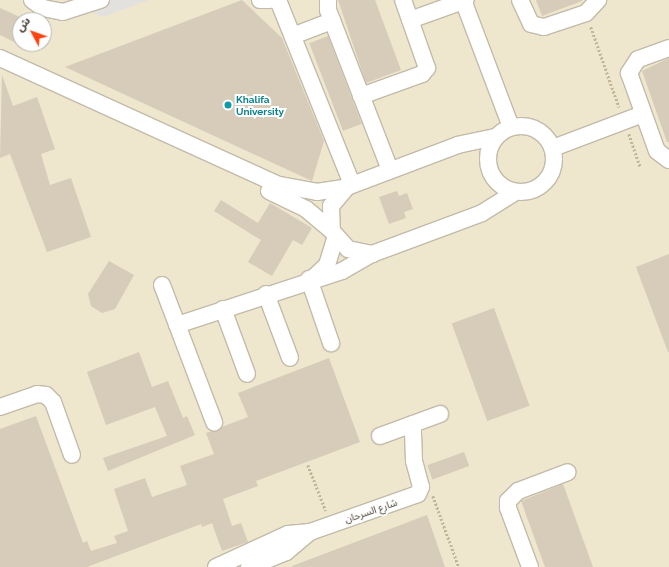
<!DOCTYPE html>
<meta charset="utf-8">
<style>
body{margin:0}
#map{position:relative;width:669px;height:567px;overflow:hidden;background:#f3f0e4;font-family:Raleway,"Noto Sans Arabic",sans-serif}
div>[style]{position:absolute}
.education>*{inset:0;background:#eee6cd}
.parking>*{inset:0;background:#e3e1dd}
.building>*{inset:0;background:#d6ccb9;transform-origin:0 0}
.path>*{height:2.5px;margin-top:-1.25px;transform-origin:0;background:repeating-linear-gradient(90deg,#c2b596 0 2px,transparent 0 4px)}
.roads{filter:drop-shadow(1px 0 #c2bba9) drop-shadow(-1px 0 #c2bba9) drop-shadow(0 1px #c2bba9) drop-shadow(0 -1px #c2bba9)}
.minor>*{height:16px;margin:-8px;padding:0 8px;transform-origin:8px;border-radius:8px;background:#fff}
.minor>.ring{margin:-8px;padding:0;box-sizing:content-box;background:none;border:16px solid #fff;border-radius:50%}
.dots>*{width:11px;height:11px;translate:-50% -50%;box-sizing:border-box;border:2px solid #fff;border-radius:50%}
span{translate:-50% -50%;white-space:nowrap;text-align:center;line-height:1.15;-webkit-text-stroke:4px #fff;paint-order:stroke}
.culture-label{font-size:10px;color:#0d838f;font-weight:700}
.left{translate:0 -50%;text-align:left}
.street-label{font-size:10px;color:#464034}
.north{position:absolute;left:12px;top:12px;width:40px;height:40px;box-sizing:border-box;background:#fff;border:1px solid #b5b3ae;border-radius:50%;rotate:311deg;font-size:11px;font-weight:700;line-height:16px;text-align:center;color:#464034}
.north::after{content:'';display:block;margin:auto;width:14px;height:18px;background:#ff420f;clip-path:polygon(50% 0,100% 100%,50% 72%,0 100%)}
</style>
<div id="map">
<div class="education">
<i style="clip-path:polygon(evenodd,0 0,669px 0,669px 567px,0 567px,0 0,20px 20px,44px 20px,44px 44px,20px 44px,20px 20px)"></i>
</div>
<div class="parking">
<i style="clip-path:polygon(65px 0,149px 0,103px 17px)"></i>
</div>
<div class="building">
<i style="clip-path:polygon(242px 0,282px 38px,324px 141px,312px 181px,65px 67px)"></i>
<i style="clip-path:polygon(338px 0,375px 0,401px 70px,366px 83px)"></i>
<i style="clip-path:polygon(536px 0,582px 0,582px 1px,542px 16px)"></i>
<i style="clip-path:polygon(0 8px,20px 17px,20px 45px,0 35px)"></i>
<i style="left:328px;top:36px;width:94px;height:20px;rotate:69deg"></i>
<i style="clip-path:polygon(669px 58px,669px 142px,667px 142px,642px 71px)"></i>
<i style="clip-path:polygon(2px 75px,13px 106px,37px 97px,55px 149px,41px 154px,50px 185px,71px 178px,91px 237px,47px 252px,10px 154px,0 158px)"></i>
<i style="clip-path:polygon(397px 191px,399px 196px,407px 193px,413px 209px,404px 212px,406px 218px,389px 224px,379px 197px)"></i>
<i style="clip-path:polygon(221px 200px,258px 223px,270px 203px,312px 228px,302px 245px,293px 240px,272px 276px,248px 262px,261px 240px,214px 211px)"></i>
<i style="clip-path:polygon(669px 254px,669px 352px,668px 352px,636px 267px)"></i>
<i style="clip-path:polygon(109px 261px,134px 275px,115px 309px,102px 313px,91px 306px,88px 294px)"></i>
<i style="left:494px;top:308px;width:104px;height:45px;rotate:70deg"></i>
<i style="clip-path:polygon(139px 352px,152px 387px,168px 381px,183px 418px,187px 416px,195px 435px,108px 471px,103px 458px,167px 436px,155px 407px,106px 425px,87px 372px)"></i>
<i style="clip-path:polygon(329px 358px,360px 442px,256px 481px,258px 486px,223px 499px,232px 526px,241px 523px,248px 542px,222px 551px,212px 523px,202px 527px,201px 524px,87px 567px,0 567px,0 429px,36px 416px,83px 543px,87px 541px,91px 551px,117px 543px,114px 536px,128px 531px,114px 489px,145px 478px,152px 497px,187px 485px,180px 466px,214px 454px,206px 433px,248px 417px,238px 393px)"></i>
<i style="left:464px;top:452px;width:15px;height:39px;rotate:70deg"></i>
<i style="clip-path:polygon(563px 484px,593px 567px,545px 567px,521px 501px)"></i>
<i style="clip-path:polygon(427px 515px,445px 567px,292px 567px,292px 566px)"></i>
</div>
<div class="path">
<i style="left:591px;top:27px;width:85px;rotate:70.7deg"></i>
<i style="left:629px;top:134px;width:34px;rotate:71deg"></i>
<i style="left:308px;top:465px;width:49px;rotate:68.6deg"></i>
<i style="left:433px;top:496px;width:76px;rotate:69.9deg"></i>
</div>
<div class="roads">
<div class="minor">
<i style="left:32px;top:0;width:14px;rotate:36deg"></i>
<i style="left:43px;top:8px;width:20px;rotate:11deg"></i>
<i style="left:63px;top:12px;width:40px;rotate:-18deg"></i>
<i style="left:260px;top:0;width:10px"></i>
<i style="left:278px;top:0;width:198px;rotate:68.1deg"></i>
<i style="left:328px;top:0;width:10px;rotate:90deg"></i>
<i style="left:328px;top:10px;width:172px;rotate:68.8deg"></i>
<i style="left:463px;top:0;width:136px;rotate:69.3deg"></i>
<i style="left:520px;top:0;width:26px;rotate:65deg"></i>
<i style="left:531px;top:24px;width:13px;rotate:13deg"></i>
<i style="left:544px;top:27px;width:44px;rotate:-18.4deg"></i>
<i style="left:586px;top:13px;width:18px;rotate:-47deg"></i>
<i style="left:410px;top:20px;width:59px;rotate:-19.7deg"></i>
<i style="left:295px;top:35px;width:40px;rotate:-21deg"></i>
<i style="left:669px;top:48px;width:33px;rotate:160deg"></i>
<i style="left:638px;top:59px;width:17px;rotate:123deg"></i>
<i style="left:629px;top:73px;width:83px;rotate:70.3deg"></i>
<i style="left:657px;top:151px;width:15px;rotate:37deg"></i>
<i style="left:0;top:58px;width:307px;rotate:24.5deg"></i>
<i style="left:279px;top:185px;width:39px;rotate:10deg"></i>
<i style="left:317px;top:192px;width:30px;rotate:-9deg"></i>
<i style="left:361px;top:96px;width:65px;rotate:-19.8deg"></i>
<i style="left:422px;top:74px;width:8px;rotate:-50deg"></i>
<i style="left:427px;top:68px;width:72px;rotate:-109.4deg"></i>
<i class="ring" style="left:488px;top:126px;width:50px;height:50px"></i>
<i style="left:495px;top:137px;width:38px;rotate:168deg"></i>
<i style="left:458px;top:145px;width:119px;rotate:159.3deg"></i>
<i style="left:347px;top:187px;width:25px;rotate:130deg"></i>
<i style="left:331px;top:206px;width:25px;rotate:88deg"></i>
<i style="left:332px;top:231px;width:24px;rotate:48deg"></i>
<i style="left:348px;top:249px;width:25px;rotate:12deg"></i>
<i style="left:372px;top:254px;width:117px;rotate:-20.4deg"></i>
<i style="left:482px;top:213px;width:39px;rotate:-32deg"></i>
<i style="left:553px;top:148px;width:96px;rotate:-20.7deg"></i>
<i style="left:269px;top:191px;width:41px;rotate:25.9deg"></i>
<i style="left:306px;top:209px;width:34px;rotate:40deg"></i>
<i style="left:313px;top:278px;width:19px;rotate:-43deg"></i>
<i style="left:327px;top:265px;width:28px;rotate:-73deg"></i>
<i style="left:309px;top:279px;width:68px;rotate:71deg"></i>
<i style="left:162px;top:285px;width:147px;rotate:69.2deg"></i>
<i style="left:266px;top:294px;width:68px;rotate:69.4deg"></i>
<i style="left:223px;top:309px;width:69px;rotate:69.7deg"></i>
<i style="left:177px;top:325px;width:174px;rotate:-18.1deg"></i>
<i style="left:342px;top:271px;width:34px;rotate:-30deg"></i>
<i style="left:0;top:407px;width:39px;rotate:-19deg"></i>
<i style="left:37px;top:394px;width:9px;rotate:6deg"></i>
<i style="left:46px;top:395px;width:10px;rotate:45deg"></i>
<i style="left:53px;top:402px;width:56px;rotate:70.3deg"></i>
<i style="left:380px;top:436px;width:64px;rotate:-20.1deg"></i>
<i style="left:216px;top:567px;width:79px;rotate:-24.6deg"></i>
<i style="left:288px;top:534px;width:22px;rotate:-5deg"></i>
<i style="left:310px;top:532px;width:114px;rotate:-19.4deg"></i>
<i style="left:418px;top:494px;width:8px;rotate:-67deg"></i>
<i style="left:421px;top:487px;width:27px;rotate:-105deg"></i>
<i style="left:414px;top:461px;width:37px;rotate:-92deg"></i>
<i style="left:249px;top:567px;width:40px;rotate:-22deg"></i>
<i style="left:286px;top:552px;width:31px;rotate:-40deg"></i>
<i style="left:530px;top:567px;width:63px;rotate:-110.4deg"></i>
<i style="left:508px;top:508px;width:7px;rotate:-90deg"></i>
<i style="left:508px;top:501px;width:14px;rotate:-45deg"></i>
<i style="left:518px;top:491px;width:53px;rotate:-20.8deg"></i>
</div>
</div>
<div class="dots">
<i style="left:228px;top:105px;background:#0f9aa8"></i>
</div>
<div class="culture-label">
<span class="left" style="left:236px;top:105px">Khalifa<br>University</span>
</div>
<div class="street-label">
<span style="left:371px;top:511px;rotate:-19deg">شارع السرحان</span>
</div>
<div class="north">ش</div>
</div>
